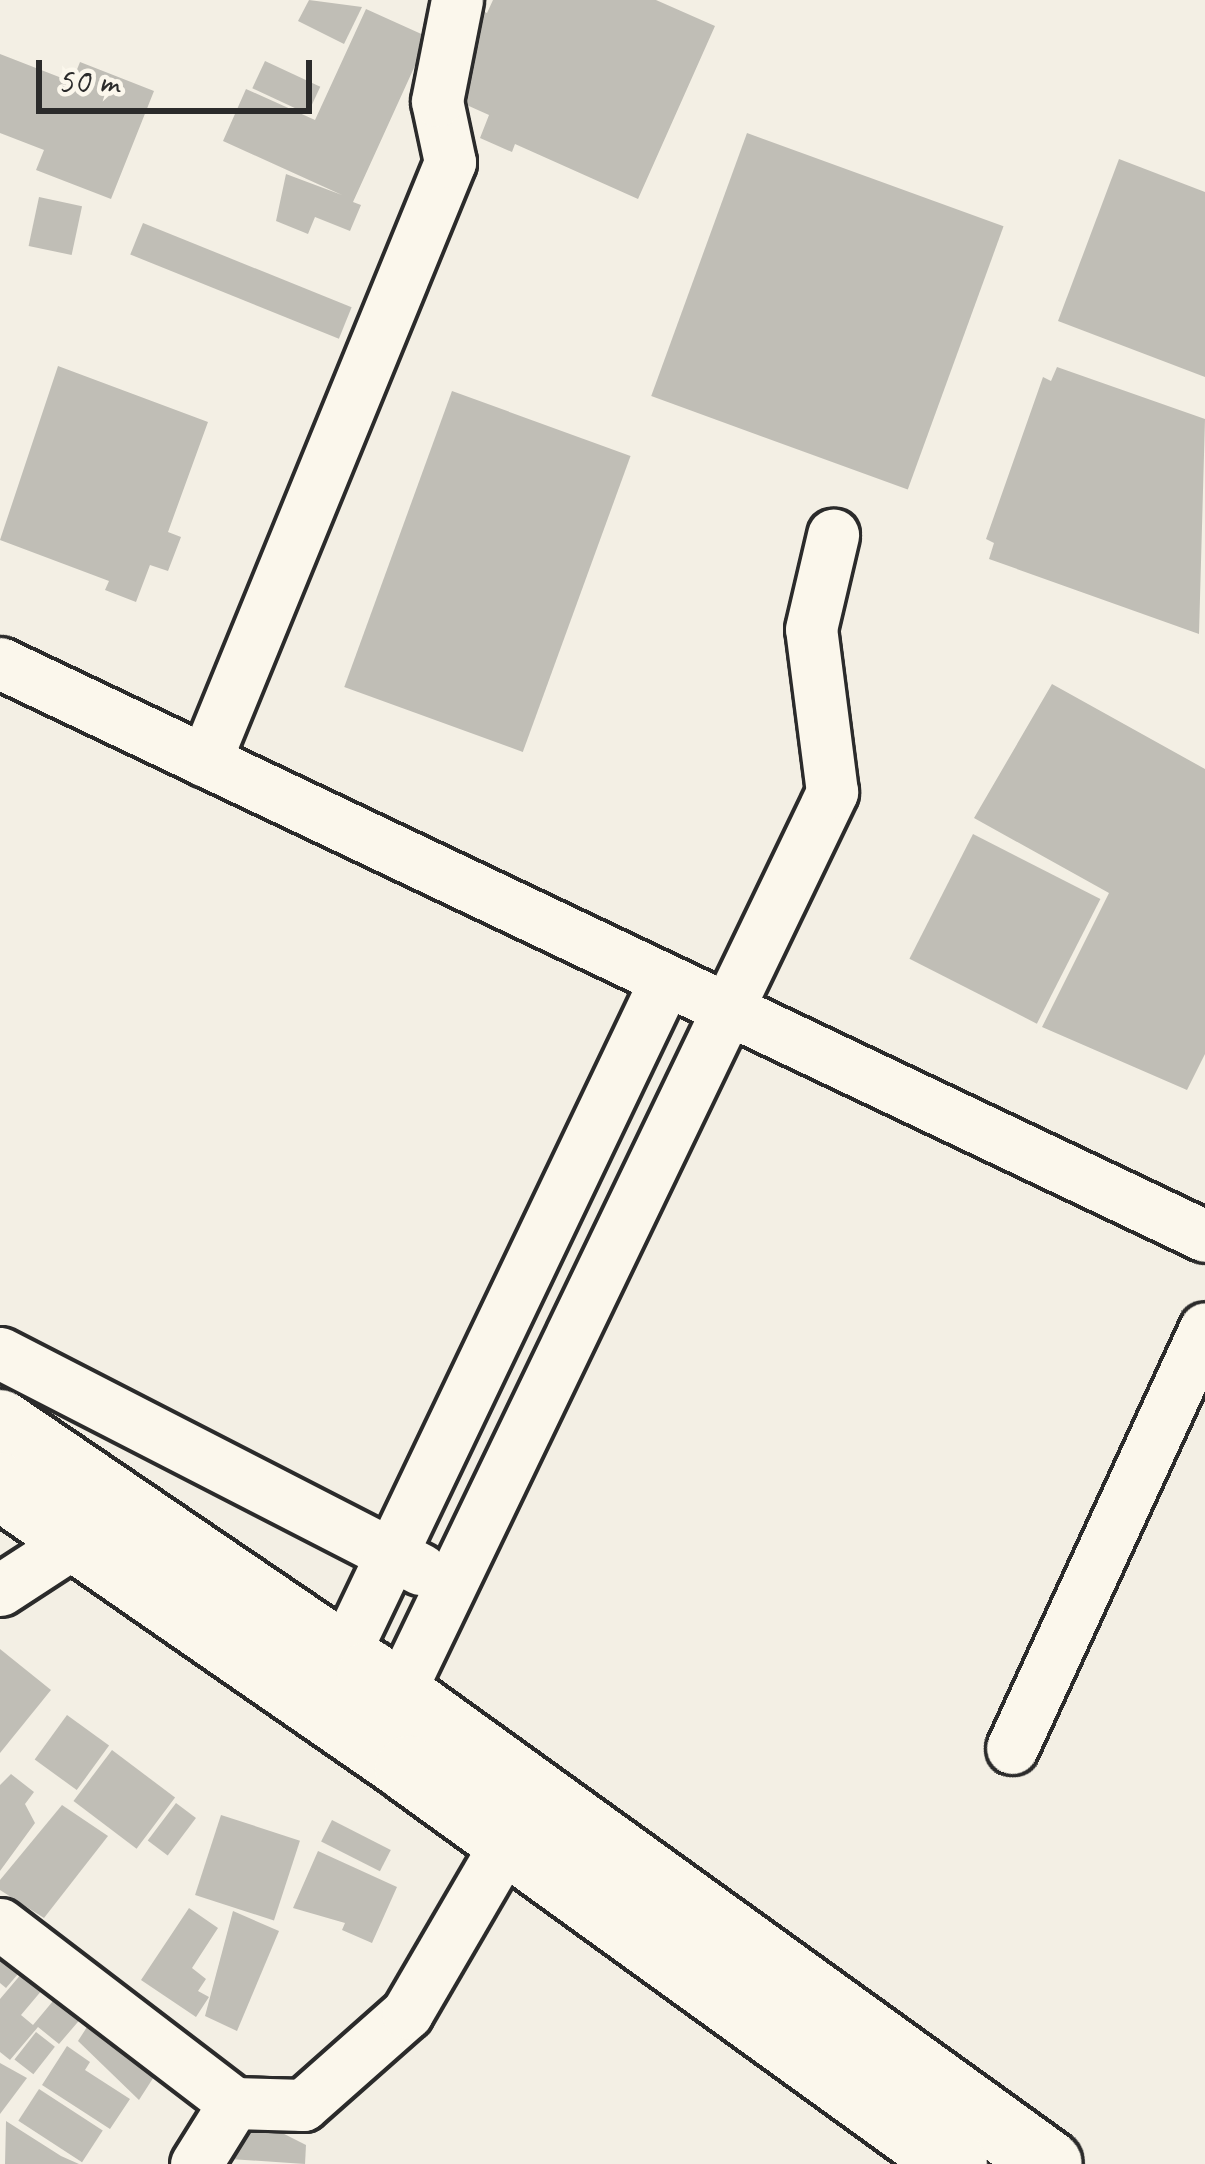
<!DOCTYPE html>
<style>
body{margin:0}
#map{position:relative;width:1205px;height:2164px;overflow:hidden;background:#f3efe4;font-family:Caveat,sans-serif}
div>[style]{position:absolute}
.building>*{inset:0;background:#c0beb6;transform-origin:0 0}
.roads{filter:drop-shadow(3px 0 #2b2b2b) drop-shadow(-3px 0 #2b2b2b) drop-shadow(0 3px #2b2b2b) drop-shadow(0 -3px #2b2b2b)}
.minor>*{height:51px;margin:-25.5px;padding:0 25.5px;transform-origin:25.5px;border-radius:25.5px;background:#fbf7ec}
.highway>*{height:66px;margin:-33px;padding:0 33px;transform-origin:33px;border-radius:33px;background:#fbf7ec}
span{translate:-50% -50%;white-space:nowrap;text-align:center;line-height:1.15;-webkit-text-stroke:12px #fbf7ec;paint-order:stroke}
.scale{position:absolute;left:36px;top:60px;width:276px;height:54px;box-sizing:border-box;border:6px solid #2b2b2b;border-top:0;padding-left:15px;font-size:36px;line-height:42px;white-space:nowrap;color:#2b2b2b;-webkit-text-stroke:9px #fbf7ec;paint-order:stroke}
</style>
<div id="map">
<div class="building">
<i style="clip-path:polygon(309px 0,362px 7px,344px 44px,298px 21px)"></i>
<i style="clip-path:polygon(493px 0,656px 0,715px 26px,638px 199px,515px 144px,512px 152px,480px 138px,489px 115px,451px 98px,468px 4px,487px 13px)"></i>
<i style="clip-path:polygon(366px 9px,428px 37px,353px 202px,361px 205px,350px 231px,315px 217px,308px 234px,276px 221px,286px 174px,342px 195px,223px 141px,246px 89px,315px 120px)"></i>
<i style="clip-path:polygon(0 54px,72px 82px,80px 62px,154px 91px,111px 199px,36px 170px,44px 150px,0 133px)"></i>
<i style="left:265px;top:61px;width:61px;height:30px;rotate:25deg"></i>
<i style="left:747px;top:133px;width:273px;height:280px;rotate:20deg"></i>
<i style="clip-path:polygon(1119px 159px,1205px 192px,1205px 377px,1058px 321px)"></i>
<i style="left:39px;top:197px;width:44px;height:50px;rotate:12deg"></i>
<i style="left:143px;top:223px;width:225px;height:34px;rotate:22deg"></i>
<i style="clip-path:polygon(58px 366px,208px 422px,168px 532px,181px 537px,168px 571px,150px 565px,136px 602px,105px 590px,109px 581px,0 540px)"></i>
<i style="clip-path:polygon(1057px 367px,1205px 419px,1199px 634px,989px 559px,994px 543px,986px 539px,1043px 377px,1051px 381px)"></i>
<i style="left:452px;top:391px;width:190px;height:315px;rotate:20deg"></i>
<i style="clip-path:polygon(1052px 684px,1205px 769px,1205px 1054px,1187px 1090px,1042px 1027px,1109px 893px,974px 818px)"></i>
<i style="left:973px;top:834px;width:143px;height:140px;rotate:27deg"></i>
<i style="clip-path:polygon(0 1649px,51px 1690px,0 1753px)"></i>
<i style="left:67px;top:1715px;width:52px;height:55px;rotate:36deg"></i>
<i style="left:112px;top:1750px;width:79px;height:64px;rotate:37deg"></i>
<i style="clip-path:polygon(11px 1774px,34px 1792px,25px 1804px,35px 1823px,0 1871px,0 1785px)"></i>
<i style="left:176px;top:1803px;width:25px;height:47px;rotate:37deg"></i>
<i style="clip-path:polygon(62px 1805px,108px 1836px,44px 1918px,0 1890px,0 1880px)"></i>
<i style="left:221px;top:1815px;width:83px;height:84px;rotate:18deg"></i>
<i style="left:332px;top:1820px;width:66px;height:24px;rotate:27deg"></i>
<i style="clip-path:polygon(318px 1851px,397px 1887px,372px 1943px,342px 1930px,345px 1923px,293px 1908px)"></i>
<i style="clip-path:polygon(189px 1908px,218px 1928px,192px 1968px,206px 1979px,198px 1991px,209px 1997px,196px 2017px,141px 1980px)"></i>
<i style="clip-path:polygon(233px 1911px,279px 1931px,237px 2031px,205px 2016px)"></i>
<i style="clip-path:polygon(0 1948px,24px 1967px,6px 1988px,0 1983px)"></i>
<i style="clip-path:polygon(28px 1966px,48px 1983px,21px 2015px,33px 2025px,58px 1995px,83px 2016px,59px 2044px,38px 2027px,10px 2060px,0 2052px,0 1999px)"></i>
<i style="clip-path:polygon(96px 2013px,166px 2058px,139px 2100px,78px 2041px)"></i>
<i style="left:36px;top:2032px;width:24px;height:35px;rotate:38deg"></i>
<i style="clip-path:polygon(67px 2046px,90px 2062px,85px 2070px,130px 2099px,110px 2129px,42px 2085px)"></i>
<i style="clip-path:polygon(0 2063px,27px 2078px,0 2114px)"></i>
<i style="left:39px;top:2089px;width:76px;height:38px;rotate:33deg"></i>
<i style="clip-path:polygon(233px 2108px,306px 2145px,305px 2164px,230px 2159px)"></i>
<i style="clip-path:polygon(6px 2121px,61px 2156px,79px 2164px,5px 2164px)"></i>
</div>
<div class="roads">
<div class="minor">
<i style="left:0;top:663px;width:1334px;rotate:25.43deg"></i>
<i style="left:205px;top:761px;width:647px;rotate:-67.75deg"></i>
<i style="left:450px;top:162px;width:62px;rotate:-102deg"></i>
<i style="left:437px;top:101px;width:103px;rotate:-78.8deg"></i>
<i style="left:0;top:1353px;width:473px;rotate:27.2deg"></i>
<i style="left:0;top:1590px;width:92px;rotate:-33deg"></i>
<i style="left:327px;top:1689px;width:785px;rotate:-64.48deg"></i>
<i style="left:382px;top:1728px;width:1039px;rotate:-64.32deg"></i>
<i style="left:832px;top:792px;width:164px;rotate:-97.3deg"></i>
<i style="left:811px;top:629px;width:97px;rotate:-76.8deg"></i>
<i style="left:1012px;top:1748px;width:462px;rotate:-65.3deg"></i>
<i style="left:0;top:1924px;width:295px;rotate:37.4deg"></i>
<i style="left:196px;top:2164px;width:72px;rotate:-58.1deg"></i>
<i style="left:234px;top:2103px;width:69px;rotate:1.7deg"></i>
<i style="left:303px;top:2105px;width:139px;rotate:-41.5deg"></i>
<i style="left:407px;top:2013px;width:199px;rotate:-59.8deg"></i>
</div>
<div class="highway">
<i style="left:0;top:1423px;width:447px;rotate:34.2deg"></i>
<i style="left:370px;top:1674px;width:837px;rotate:35.82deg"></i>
<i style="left:0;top:1486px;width:497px;rotate:34.7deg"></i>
<i style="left:408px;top:1769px;width:674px;rotate:35.88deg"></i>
</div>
</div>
<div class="scale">50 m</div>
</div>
